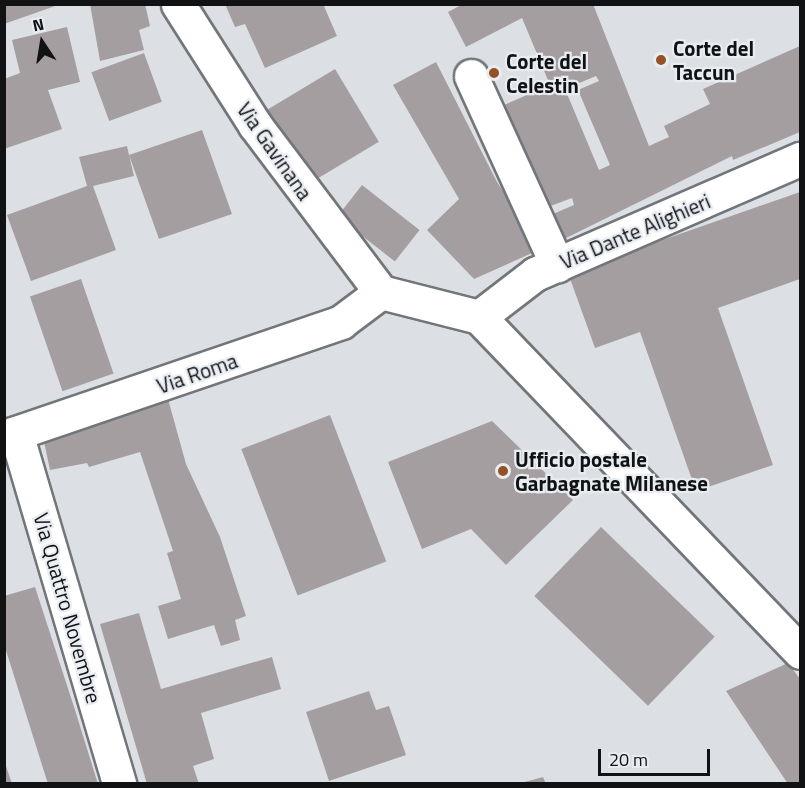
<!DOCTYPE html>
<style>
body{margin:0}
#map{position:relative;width:805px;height:788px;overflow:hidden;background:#dce0e5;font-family:"Titillium Web",sans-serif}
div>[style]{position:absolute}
.building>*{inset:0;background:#a49ea1;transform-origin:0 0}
.roads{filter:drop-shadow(2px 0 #72767a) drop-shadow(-2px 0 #72767a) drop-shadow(0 2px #72767a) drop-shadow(0 -2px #72767a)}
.minor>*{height:33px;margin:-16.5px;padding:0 16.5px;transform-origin:16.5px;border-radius:16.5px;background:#fff}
.dots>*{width:16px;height:16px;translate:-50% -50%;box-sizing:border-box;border:3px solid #e9edf2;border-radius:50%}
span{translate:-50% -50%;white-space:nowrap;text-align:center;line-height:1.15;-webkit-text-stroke:4.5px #e9edf2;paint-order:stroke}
.poi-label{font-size:21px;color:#111214;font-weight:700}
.left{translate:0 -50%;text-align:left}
.street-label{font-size:21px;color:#111214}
.frame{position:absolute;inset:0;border:6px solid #111214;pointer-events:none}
.north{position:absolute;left:12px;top:12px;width:60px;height:60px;-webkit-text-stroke:4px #e9edf2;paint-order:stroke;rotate:348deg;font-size:16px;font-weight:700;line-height:24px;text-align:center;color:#111214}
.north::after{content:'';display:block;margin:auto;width:21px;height:27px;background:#111214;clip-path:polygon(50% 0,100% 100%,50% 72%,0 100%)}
.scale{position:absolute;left:598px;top:749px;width:112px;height:27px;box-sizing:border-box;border:3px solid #111214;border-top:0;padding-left:8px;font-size:18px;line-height:21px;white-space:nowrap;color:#111214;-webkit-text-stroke:4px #e9edf2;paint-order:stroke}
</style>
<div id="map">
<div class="building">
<i style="clip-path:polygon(4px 4px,58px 4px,58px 5px,4px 24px)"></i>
<i style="clip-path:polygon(90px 4px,145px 4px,150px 26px,139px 30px,144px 50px,100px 61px)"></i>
<i style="clip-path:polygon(225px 4px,323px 4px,337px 36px,265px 68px,245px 24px,235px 27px)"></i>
<i style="clip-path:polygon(evenodd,463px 4px,593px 4px,649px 146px,669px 137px,664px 126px,710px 104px,703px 89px,800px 46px,800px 132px,733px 160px,732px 156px,554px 244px,541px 219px,574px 205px,572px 198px,537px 211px,495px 109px,550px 85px,522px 18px,466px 47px,448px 12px,463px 4px,596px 76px,599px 81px,578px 90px,610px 165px,599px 170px,565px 89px,596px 76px)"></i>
<i style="clip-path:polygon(67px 27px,80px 82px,48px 90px,62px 129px,4px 149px,4px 79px,20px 73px,12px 40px)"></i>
<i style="left:144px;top:53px;width:52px;height:56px;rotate:70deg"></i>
<i style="clip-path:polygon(436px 62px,497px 182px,541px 249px,474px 279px,427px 230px,459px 199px,393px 85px)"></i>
<i style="left:335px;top:69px;width:85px;height:81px;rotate:59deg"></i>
<i style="clip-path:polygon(202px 130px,232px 214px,159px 239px,129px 155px,134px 176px,93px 186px,116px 250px,31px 281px,7px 215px,87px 186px,79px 157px,127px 146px,129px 155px)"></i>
<i style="left:362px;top:185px;width:73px;height:40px;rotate:38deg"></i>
<i style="clip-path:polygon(800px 192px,800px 279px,718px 308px,773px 465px,696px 491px,640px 332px,595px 348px,568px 273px)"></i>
<i style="left:81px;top:279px;width:100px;height:54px;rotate:71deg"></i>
<i style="clip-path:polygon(168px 399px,186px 464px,220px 537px,246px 616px,235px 620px,240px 640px,221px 646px,214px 625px,168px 639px,158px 606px,181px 599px,167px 553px,173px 551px,140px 452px,89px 467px,87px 463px,50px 470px,43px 437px)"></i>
<i style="left:330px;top:415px;width:157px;height:95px;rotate:69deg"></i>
<i style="clip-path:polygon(492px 421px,573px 500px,506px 565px,471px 529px,422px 549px,388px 462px)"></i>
<i style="left:601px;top:527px;width:158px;height:96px;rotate:44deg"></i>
<i style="clip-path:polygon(35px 587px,75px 710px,98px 784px,48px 784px,4px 644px,4px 596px)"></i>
<i style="clip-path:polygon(139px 613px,161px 689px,272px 657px,281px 689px,201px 713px,214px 759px,193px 766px,199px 784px,147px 784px,100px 624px)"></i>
<i style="clip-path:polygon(788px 663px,800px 679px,800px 784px,788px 784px,726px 691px)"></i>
<i style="clip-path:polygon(369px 691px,376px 710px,389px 706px,406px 755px,329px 781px,306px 712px)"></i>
<i style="clip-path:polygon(4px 763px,5px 763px,12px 784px,4px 784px)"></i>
<i style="clip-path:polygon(543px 777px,546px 784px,521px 784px,521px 783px)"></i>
</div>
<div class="roads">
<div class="minor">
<i style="left:178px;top:4px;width:143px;rotate:57.5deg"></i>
<i style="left:255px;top:125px;width:209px;rotate:53deg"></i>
<i style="left:471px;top:76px;width:208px;rotate:65.5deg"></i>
<i style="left:381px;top:292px;width:101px;rotate:14.3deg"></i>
<i style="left:479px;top:317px;width:464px;rotate:46.2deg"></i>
<i style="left:479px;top:317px;width:71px;rotate:-37.5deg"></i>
<i style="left:535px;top:274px;width:289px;rotate:-23.5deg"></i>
<i style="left:16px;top:433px;width:366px;rotate:73.6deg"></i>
<i style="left:4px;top:437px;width:356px;rotate:-18.8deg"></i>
<i style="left:341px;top:322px;width:50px;rotate:-36.9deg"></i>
</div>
</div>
<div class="dots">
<i style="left:661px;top:60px;background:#955026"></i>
<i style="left:494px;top:73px;background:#955026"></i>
<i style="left:503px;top:471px;background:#955026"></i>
</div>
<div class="poi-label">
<span class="left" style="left:673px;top:60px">Corte del<br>Taccun</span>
<span class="left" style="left:506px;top:73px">Corte del<br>Celestin</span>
<span class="left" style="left:515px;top:471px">Ufficio postale<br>Garbagnate Milanese</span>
</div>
<div class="street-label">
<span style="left:275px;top:151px;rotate:55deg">Via Gavinana</span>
<span style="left:635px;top:231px;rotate:-23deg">Via Dante Alighieri</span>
<span style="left:197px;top:373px;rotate:-19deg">Via Roma</span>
<span style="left:68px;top:608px;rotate:74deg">Via Quattro Novembre</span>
</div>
<div class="frame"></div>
<div class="north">N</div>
<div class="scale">20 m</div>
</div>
